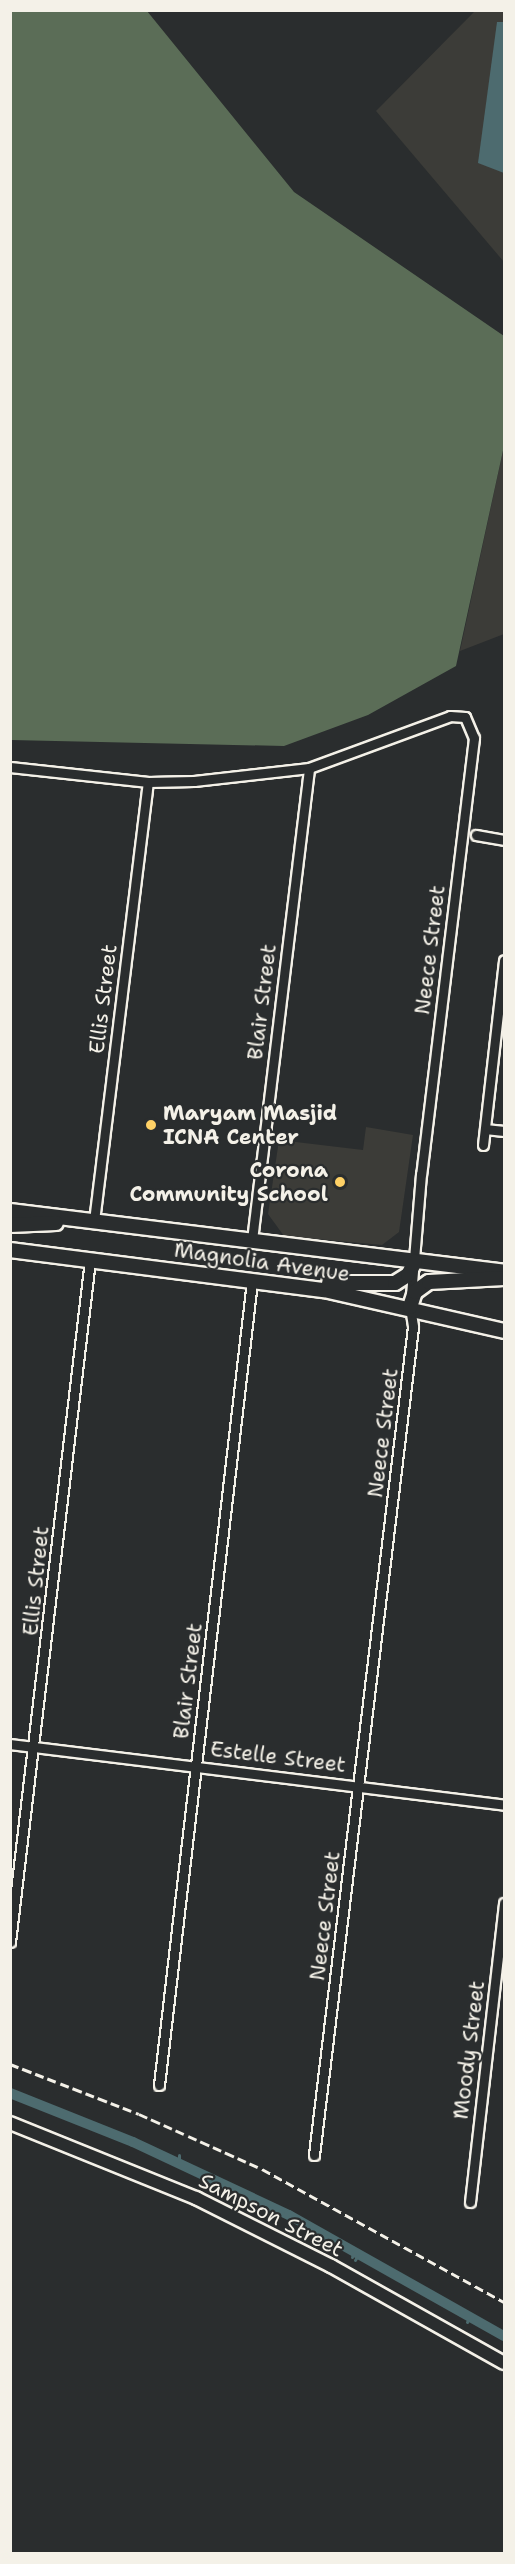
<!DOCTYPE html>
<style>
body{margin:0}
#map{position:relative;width:515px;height:2564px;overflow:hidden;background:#2a2d2e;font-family:"Shantell Sans",sans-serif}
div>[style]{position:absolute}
.built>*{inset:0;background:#3c3c38}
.green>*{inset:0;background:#5b6d57}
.water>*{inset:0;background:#4d6b6f}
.stream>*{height:3px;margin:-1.5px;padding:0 1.5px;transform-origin:1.5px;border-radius:1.5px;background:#4d6b6f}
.canal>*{height:10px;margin:-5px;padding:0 5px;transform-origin:5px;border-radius:5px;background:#4d6b6f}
.roads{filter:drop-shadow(2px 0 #f4f1e8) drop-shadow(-2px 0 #f4f1e8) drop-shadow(0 2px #f4f1e8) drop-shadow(0 -2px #f4f1e8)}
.street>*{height:9px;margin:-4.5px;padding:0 4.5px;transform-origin:4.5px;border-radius:4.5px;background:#2a2d2e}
.secondary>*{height:12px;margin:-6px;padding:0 6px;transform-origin:6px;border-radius:6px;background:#2a2d2e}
.primary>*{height:14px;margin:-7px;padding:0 7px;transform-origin:7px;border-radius:7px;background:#2a2d2e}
.rail>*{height:3px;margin-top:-1.5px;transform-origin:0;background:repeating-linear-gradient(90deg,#f4f1e8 0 9px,transparent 0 13.5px)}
.dots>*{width:16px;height:16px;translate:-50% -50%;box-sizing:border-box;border:3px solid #2a2d2e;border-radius:50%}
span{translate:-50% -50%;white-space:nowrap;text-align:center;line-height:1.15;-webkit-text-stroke:4.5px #2a2d2e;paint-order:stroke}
.street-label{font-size:21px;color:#f4f1e8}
.poi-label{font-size:21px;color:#f4f1e8;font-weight:700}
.left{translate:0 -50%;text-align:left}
.right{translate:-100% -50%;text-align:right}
.frame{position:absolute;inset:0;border:12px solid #f4f1e8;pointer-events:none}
</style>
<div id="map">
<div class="built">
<i style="clip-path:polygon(475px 11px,504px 11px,504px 262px,376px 111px)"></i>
<i style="clip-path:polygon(504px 446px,504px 634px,460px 651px)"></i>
<i style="clip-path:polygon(366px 1127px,413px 1135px,399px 1232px,382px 1245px,284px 1236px,268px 1214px,279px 1140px,363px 1150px)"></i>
</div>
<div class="green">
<i style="clip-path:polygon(11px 10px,147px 11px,294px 192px,504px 336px,504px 446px,456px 666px,368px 715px,284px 746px,11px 740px)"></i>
</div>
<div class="water">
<i style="clip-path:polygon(497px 22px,504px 22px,504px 173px,478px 163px)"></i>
</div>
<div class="stream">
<i style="left:179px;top:2155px;width:8px;rotate:90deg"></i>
<i style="left:352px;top:2257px;width:6px;rotate:-72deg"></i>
<i style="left:355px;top:2260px;width:8px;rotate:-60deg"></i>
<i style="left:467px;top:2322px;width:7px;rotate:-63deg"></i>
</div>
<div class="canal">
<i style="left:10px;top:2093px;width:132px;rotate:21.7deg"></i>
<i style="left:133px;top:2142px;width:172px;rotate:25.1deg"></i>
<i style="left:289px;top:2215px;width:247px;rotate:29.4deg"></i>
</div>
<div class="roads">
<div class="street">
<i style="left:10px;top:767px;width:139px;rotate:6.2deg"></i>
<i style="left:148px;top:782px;width:46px;rotate:-1.2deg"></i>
<i style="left:194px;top:781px;width:116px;rotate:-6.4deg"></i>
<i style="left:309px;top:768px;width:150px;rotate:-20.2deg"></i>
<i style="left:450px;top:716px;width:15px;rotate:4deg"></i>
<i style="left:465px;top:717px;width:23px;rotate:67deg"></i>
<i style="left:474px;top:738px;width:439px;rotate:96.9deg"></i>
<i style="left:421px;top:1174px;width:133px;rotate:94.7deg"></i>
<i style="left:410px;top:1307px;width:20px;rotate:81deg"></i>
<i style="left:413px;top:1327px;width:834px;rotate:96.82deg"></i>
<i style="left:476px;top:835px;width:28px;rotate:10deg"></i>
<i style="left:485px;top:1129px;width:19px;rotate:6deg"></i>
<i style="left:483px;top:1145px;width:186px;rotate:-83.5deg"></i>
<i style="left:94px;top:1221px;width:442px;rotate:-83deg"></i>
<i style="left:252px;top:1240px;width:475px;rotate:-83.1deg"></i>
<i style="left:10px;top:1744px;width:498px;rotate:7deg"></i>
<i style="left:10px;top:1942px;width:687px;rotate:-83.31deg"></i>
<i style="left:159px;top:2085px;width:809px;rotate:-83.4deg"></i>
<i style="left:470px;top:2202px;width:301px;rotate:-83.5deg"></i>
</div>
<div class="secondary">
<i style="left:10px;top:2123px;width:201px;rotate:22deg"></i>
<i style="left:196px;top:2198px;width:151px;rotate:26.7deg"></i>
<i style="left:331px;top:2266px;width:198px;rotate:29.3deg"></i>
</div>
<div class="primary">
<i style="left:10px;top:1211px;width:498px;rotate:7deg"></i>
<i style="left:10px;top:1225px;width:46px;rotate:-2.5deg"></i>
<i style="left:10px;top:1250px;width:317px;rotate:7.3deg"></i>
<i style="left:324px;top:1290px;width:185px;rotate:12.8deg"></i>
<i style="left:329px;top:1283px;width:66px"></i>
<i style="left:395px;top:1283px;width:15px;rotate:-32deg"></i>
<i style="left:408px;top:1275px;width:15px;rotate:-62deg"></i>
<i style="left:410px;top:1307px;width:16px;rotate:-72deg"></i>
<i style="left:415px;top:1292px;width:17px;rotate:-36deg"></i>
<i style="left:429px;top:1282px;width:75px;rotate:-3.1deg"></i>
</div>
</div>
<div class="rail">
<i style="left:10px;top:2064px;width:138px;rotate:21.2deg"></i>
<i style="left:139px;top:2114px;width:135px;rotate:24.1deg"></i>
<i style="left:262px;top:2169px;width:276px;rotate:28.8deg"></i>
</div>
<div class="dots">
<i style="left:151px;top:1125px;background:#ffd166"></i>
<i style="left:340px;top:1182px;background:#ffd166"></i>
</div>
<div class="street-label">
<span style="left:430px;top:950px;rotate:-83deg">Neece Street</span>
<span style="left:103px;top:999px;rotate:-83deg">Ellis Street</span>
<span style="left:262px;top:1002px;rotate:-83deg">Blair Street</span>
<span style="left:262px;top:1262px;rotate:8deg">Magnolia Avenue</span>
<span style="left:383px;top:1433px;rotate:-83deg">Neece Street</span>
<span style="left:36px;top:1581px;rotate:-84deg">Ellis Street</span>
<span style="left:188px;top:1681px;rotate:-83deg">Blair Street</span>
<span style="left:278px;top:1757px;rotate:7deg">Estelle Street</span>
<span style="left:325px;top:1916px;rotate:-83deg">Neece Street</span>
<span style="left:469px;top:2050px;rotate:-83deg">Moody Street</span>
<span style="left:271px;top:2215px;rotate:27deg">Sampson Street</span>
</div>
<div class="poi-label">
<span class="left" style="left:163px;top:1125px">Maryam Masjid<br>ICNA Center</span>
<span class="right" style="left:328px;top:1182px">Corona<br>Community School</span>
</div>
<div class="frame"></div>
</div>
